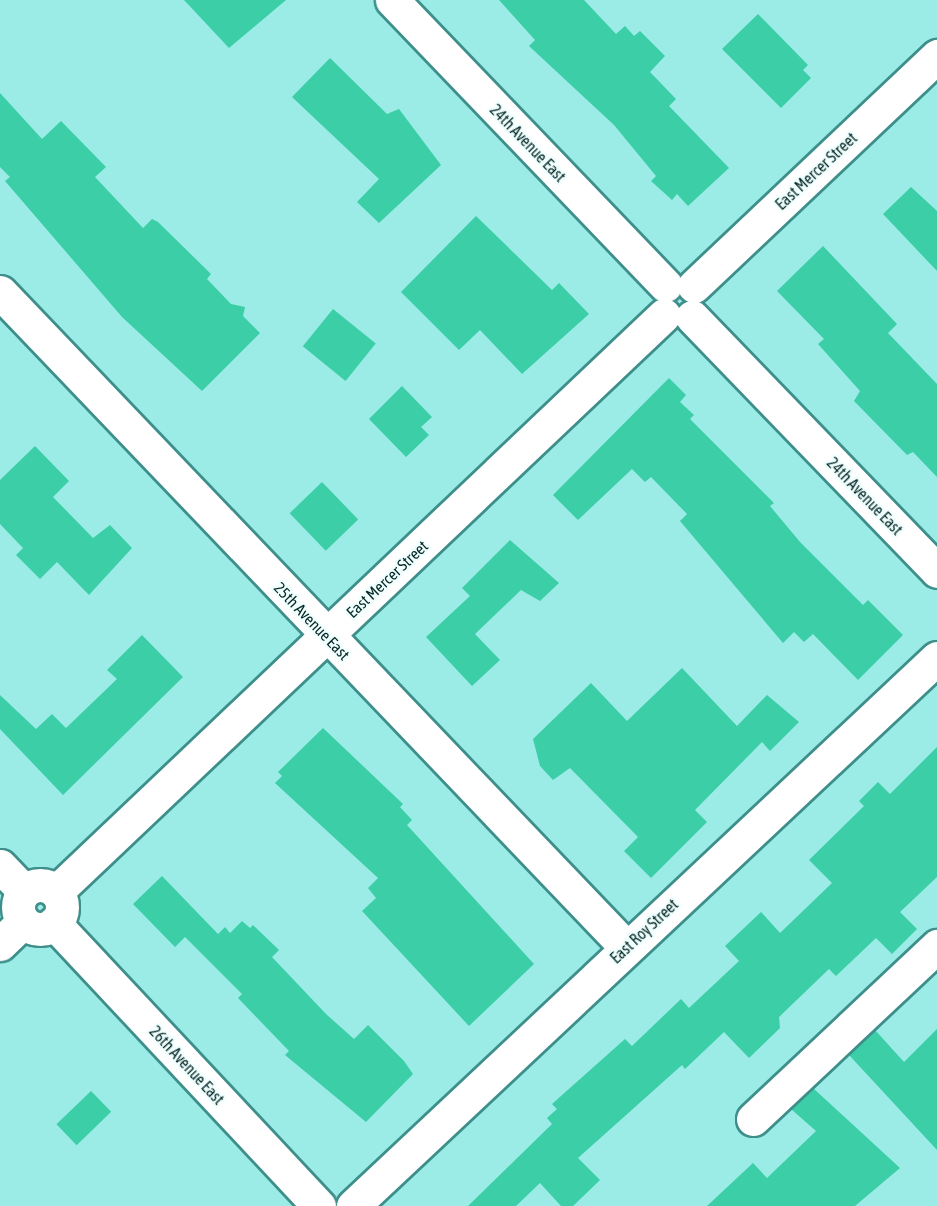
<!DOCTYPE html>
<style>
body{margin:0}
#map{position:relative;width:937px;height:1206px;overflow:hidden;background:#9bece6;font-family:"Asap Condensed",sans-serif}
div>[style]{position:absolute}
.building>*{inset:0;background:#3bcea7;transform-origin:0 0}
.roads{filter:drop-shadow(2px 0 #3e8f8b) drop-shadow(-2px 0 #3e8f8b) drop-shadow(0 2px #3e8f8b) drop-shadow(0 -2px #3e8f8b)}
.minor>*{height:33px;margin:-16.5px;padding:0 16.5px;transform-origin:16.5px;border-radius:16.5px;background:#fff}
.minor>.ring{margin:-16.5px;padding:0;box-sizing:content-box;background:none;border:33px solid #fff;border-radius:50%}
span{translate:-50% -50%;white-space:nowrap;text-align:center;line-height:1.15;-webkit-text-stroke:5px #f0fffe;paint-order:stroke}
.street-label{font-size:16px;color:#052827}
</style>
<div id="map">
<div class="building">
<i style="clip-path:polygon(184px 0,286px 0,229px 48px)"></i>
<i style="clip-path:polygon(499px 0,584px 0,616px 34px,625px 26px,634px 36px,640px 31px,665px 56px,650px 72px,676px 99px,669px 106px,729px 168px,688px 206px,677px 194px,672px 200px,651px 181px,656px 176px,614px 125px,529px 46px,535px 40px)"></i>
<i style="clip-path:polygon(758px 14px,808px 65px,803px 70px,811px 78px,781px 108px,722px 49px)"></i>
<i style="clip-path:polygon(330px 58px,387px 114px,399px 109px,441px 165px,379px 223px,357px 202px,379px 179px,292px 97px)"></i>
<i style="clip-path:polygon(0 93px,42px 139px,61px 121px,106px 167px,95px 177px,143px 228px,152px 219px,158px 222px,211px 274px,207px 279px,231px 304px,245px 307px,243px 316px,260px 333px,202px 391px,122px 317px,5px 181px,10px 177px,0 167px)"></i>
<i style="clip-path:polygon(911px 187px,937px 211px,937px 271px,883px 214px)"></i>
<i style="clip-path:polygon(476px 216px,552px 290px,559px 283px,589px 314px,522px 374px,480px 330px,459px 350px,401px 292px)"></i>
<i style="clip-path:polygon(823px 246px,897px 324px,888px 333px,937px 384px,937px 477px,913px 452px,907px 455px,854px 401px,860px 391px,818px 344px,824px 339px,777px 291px)"></i>
<i style="left:333px;top:309px;width:55px;height:48px;rotate:39deg"></i>
<i style="clip-path:polygon(669px 378px,686px 395px,680px 402px,694px 415px,690px 419px,774px 503px,770px 506px,800px 542px,863px 605px,868px 600px,903px 635px,858px 680px,813px 634px,804px 642px,794px 632px,783px 643px,680px 521px,687px 514px,651px 477px,645px 482px,632px 469px,578px 520px,553px 495px)"></i>
<i style="clip-path:polygon(402px 386px,432px 417px,421px 427px,429px 435px,406px 457px,369px 419px)"></i>
<i style="clip-path:polygon(35px 446px,69px 481px,53px 497px,93px 538px,110px 525px,132px 548px,89px 595px,57px 562px,40px 579px,16px 555px,23px 548px,0 524px,0 480px)"></i>
<i style="left:322px;top:482px;width:52px;height:45px;rotate:46deg"></i>
<i style="clip-path:polygon(510px 540px,559px 583px,540px 601px,521px 590px,475px 634px,500px 660px,472px 686px,426px 637px,470px 596px,462px 588px)"></i>
<i style="clip-path:polygon(142px 635px,183px 677px,63px 795px,0 729px,0 695px,36px 729px,52px 714px,66px 728px,117px 679px,107px 670px)"></i>
<i style="clip-path:polygon(682px 668px,737px 726px,767px 695px,799px 722px,770px 751px,762px 742px,695px 810px,707px 822px,651px 878px,624px 851px,638px 837px,570px 768px,553px 780px,540px 766px,533px 739px,591px 683px,627px 721px)"></i>
<i style="clip-path:polygon(323px 728px,403px 804px,400px 807px,412px 820px,407px 825px,534px 964px,469px 1026px,362px 911px,376px 898px,368px 888px,378px 878px,275px 783px,282px 776px,278px 772px)"></i>
<i style="clip-path:polygon(937px 747px,937px 877px,900px 912px,917px 929px,892px 954px,876px 938px,836px 976px,829px 969px,779px 1017px,780px 1028px,749px 1058px,724px 1032px,685px 1069px,682px 1065px,578px 1158px,600px 1180px,573px 1206px,561px 1206px,540px 1183px,516px 1206px,468px 1206px,552px 1124px,547px 1118px,557px 1109px,552px 1104px,625px 1039px,632px 1046px,681px 999px,689px 1008px,739px 961px,725px 946px,761px 912px,780px 933px,832px 883px,809px 860px,864px 806px,859px 801px,878px 782px,890px 794px)"></i>
<i style="clip-path:polygon(162px 876px,218px 934px,225px 927px,230px 933px,242px 921px,250px 928px,253px 925px,279px 950px,272px 957px,326px 1014px,354px 1039px,368px 1025px,404px 1061px,413px 1074px,366px 1122px,285px 1055px,289px 1051px,238px 998px,242px 994px,185px 937px,175px 947px,133px 904px)"></i>
<i style="clip-path:polygon(937px 1029px,937px 1150px,849px 1055px,875px 1030px,904px 1062px)"></i>
<i style="clip-path:polygon(813px 1088px,900px 1168px,855px 1206px,707px 1206px,753px 1163px,767px 1178px,816px 1131px,791px 1109px)"></i>
<i style="left:91px;top:1091px;width:29px;height:48px;rotate:46deg"></i>
</div>
<div class="roads">
<div class="minor">
<i style="left:392px;top:0;width:395px;rotate:46.2deg"></i>
<i style="left:694px;top:286px;width:335px;rotate:-43.4deg"></i>
<i style="left:0;top:292px;width:906px;rotate:46.3deg"></i>
<i style="left:692px;top:317px;width:353px;rotate:46deg"></i>
<i style="left:0;top:866px;width:35px;rotate:46deg"></i>
<i class="ring" style="left:18px;top:885px;width:11px;height:11px"></i>
<i style="left:56px;top:892px;width:838px;rotate:-43.5deg"></i>
<i style="left:54px;top:923px;width:388px;rotate:46.9deg"></i>
<i style="left:0;top:944px;width:32px;rotate:-44deg"></i>
<i style="left:753px;top:1119px;width:253px;rotate:-43.2deg"></i>
<i style="left:353px;top:1206px;width:801px;rotate:-43.18deg"></i>
</div>
</div>
<div class="street-label">
<span style="left:528px;top:143px;rotate:46deg">24th Avenue East</span>
<span style="left:816px;top:171px;rotate:-43deg">East Mercer Street</span>
<span style="left:865px;top:496px;rotate:46deg">24th Avenue East</span>
<span style="left:387px;top:579px;rotate:-43deg">East Mercer Street</span>
<span style="left:312px;top:621px;rotate:46deg">25th Avenue East</span>
<span style="left:644px;top:931px;rotate:-43deg">East Roy Street</span>
<span style="left:187px;top:1065px;rotate:47deg">26th Avenue East</span>
</div>
</div>
